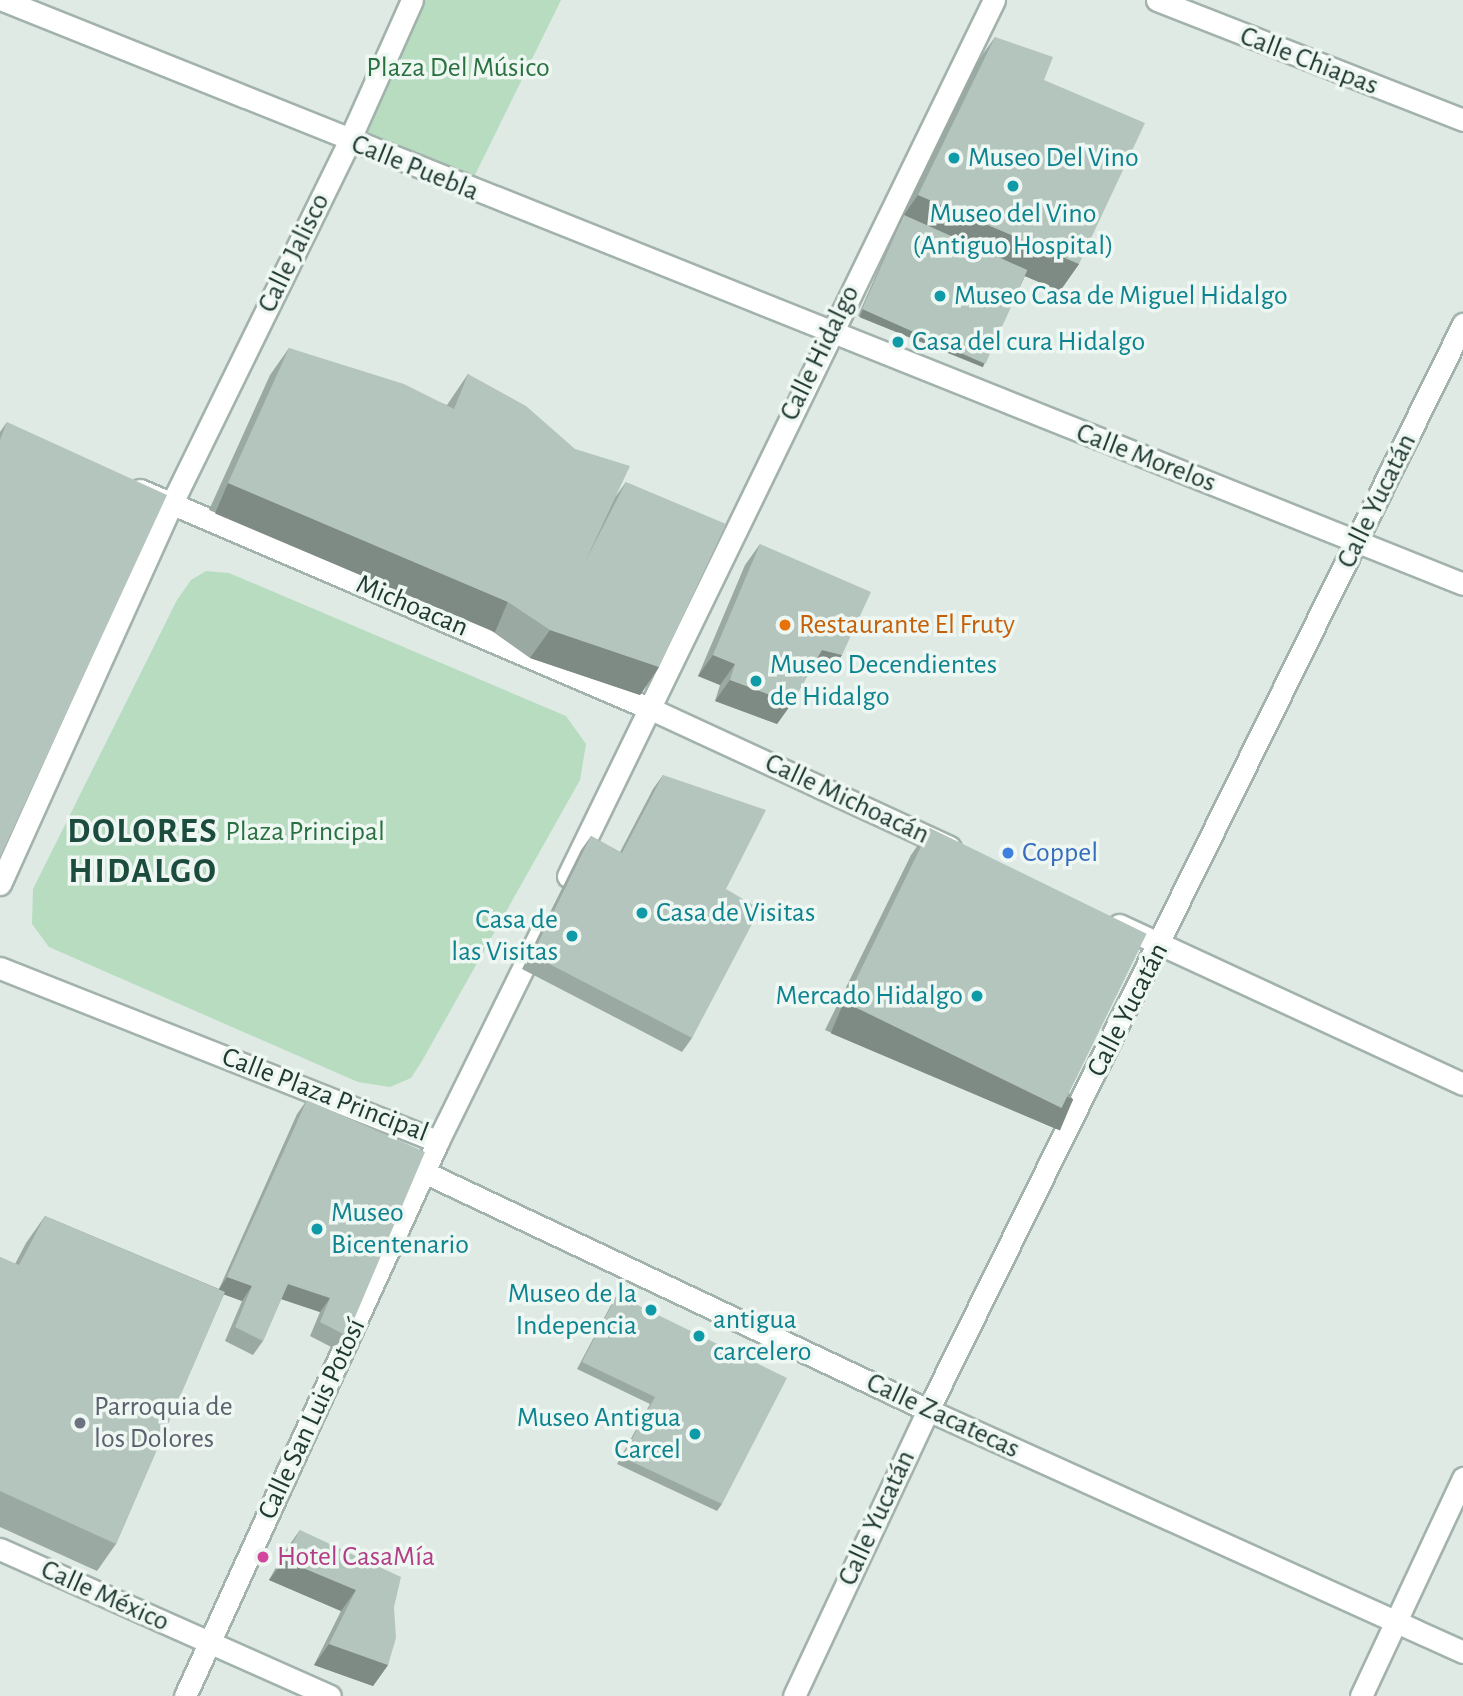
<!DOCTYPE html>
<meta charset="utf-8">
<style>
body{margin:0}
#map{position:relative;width:1463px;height:1696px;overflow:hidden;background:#dfeae5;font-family:"Alegreya Sans",sans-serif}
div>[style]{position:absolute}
.green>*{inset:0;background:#b7dcbf}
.roads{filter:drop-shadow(2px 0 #a2b2ac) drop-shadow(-2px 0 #a2b2ac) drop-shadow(0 2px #a2b2ac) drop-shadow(0 -2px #a2b2ac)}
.street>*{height:21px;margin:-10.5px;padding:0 10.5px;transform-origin:10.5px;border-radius:10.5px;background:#fff}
.wall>*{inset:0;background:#9ba9a3}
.shaded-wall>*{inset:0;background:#7e8a84;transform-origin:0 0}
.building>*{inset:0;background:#b4c5bd;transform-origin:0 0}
.dots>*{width:19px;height:19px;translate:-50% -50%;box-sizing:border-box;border:4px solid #eff7f3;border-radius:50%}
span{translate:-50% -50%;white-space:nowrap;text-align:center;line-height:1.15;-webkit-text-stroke:7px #eff7f3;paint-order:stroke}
.street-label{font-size:28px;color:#203a32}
.park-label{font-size:28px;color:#2a7141}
.culture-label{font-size:28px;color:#0d838f}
.left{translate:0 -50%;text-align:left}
.right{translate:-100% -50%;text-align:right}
.food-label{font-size:28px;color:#c56008}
.shop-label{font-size:28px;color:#366cbe}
.worship-label{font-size:28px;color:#5b616d}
.hotel-label{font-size:28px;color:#b23c85}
.district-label{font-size:35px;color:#1c4c3e;font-weight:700;letter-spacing:2px}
</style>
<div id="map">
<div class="green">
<i style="clip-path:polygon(420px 0,561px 0,472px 181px,361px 136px)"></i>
<i style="clip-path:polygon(206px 571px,229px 573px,566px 716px,586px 744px,580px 780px,422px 1061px,411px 1078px,390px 1087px,358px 1082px,49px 947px,32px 924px,33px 889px,177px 600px,191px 580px)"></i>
</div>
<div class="roads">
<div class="street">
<i style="left:3px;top:0;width:1572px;rotate:21.8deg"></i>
<i style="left:1157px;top:0;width:329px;rotate:21.4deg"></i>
<i style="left:140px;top:490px;width:556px;rotate:23.2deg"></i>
<i style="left:651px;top:709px;width:329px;rotate:24.8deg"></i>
<i style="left:568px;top:876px;width:974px;rotate:-64.07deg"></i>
<i style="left:0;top:884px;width:418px;rotate:-65.7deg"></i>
<i style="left:172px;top:503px;width:403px;rotate:-63.9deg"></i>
<i style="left:349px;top:141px;width:154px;rotate:-65.9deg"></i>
<i style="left:1119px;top:925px;width:379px;rotate:24.8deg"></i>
<i style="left:0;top:968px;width:471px;rotate:21.6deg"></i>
<i style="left:426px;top:1173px;width:555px;rotate:25.27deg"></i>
<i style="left:928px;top:1410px;width:587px;rotate:24.34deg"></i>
<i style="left:0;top:1549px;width:361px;rotate:24deg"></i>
<i style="left:185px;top:1696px;width:610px;rotate:-65.49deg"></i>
<i style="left:438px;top:1141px;width:235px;rotate:-63.8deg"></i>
<i style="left:794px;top:1696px;width:316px;rotate:-64.9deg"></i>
<i style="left:928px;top:1410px;width:1211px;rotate:-63.77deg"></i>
<i style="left:1361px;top:1696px;width:241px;rotate:-64.9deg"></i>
</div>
</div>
<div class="wall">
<i style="clip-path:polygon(995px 37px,1044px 80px,1079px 264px,1060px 291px,1025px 276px,987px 358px,982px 365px,858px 316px,899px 222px,976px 64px)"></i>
<i style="clip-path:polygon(289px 348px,447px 405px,468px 374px,616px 496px,626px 482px,659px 667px,640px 695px,530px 658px,489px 629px,209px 510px,270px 375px)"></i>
<i style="clip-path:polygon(7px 422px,0 857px,0 432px)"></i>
<i style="clip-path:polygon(760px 544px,842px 655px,827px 676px,810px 671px,792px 703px,777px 724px,715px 701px,720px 685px,698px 676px,745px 565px)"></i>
<i style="clip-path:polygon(663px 775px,726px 889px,692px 1038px,682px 1052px,522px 969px,581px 850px,591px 836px,620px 852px,653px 789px)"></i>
<i style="clip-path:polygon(930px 828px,1073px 1100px,1054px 1128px,825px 1030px,911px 855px)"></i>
<i style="clip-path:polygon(307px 1100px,347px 1336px,337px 1350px,310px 1336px,320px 1312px,281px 1299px,263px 1341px,253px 1355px,225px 1341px,242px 1301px,224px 1294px,116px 1544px,97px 1571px,0 1527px,0 1257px,15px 1264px,26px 1243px,45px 1216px,219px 1289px,297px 1114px)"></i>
<i style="clip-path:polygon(617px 1295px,722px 1504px,717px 1511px,617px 1464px,650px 1404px,577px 1369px,612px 1303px)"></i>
<i style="clip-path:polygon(300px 1530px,394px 1607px,388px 1665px,373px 1686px,314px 1665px,341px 1611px,269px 1580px,285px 1551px)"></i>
</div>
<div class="shaded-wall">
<i style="clip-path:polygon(918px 195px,1079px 264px,1060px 291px,900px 223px,904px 215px)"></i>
<i style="left:863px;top:309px;width:133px;height:9px;rotate:22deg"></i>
<i style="left:228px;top:483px;width:304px;height:33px;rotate:23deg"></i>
<i style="clip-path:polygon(550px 630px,659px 667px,640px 695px,530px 658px)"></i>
<i style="clip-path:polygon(822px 650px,842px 655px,827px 676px,808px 671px)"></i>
<i style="clip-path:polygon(713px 655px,735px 664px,720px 685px,698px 676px)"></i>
<i style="clip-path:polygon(730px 680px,792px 703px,777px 724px,715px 701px)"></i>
<i style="left:844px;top:1002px;width:249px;height:34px;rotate:23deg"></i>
<i style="clip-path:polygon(227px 1277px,252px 1286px,242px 1301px,217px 1292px)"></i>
<i style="clip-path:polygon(288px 1284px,330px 1298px,320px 1312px,278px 1298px)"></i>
<i style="clip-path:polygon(284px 1560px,356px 1590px,341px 1611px,269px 1580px)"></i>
<i style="clip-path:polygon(329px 1644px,388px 1665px,373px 1686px,314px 1665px)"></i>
</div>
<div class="building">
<i style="clip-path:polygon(995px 37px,1053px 57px,1044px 80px,1145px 123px,1079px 264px,918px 195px)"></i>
<i style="left:904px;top:215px;width:135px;height:103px;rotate:24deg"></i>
<i style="clip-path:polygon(289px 348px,404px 384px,454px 409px,468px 374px,526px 406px,575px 449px,630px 466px,584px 564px,626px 482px,726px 524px,659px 667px,550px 630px,508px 602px,228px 483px)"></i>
<i style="clip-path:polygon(7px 422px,167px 495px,0 857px,0 440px)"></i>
<i style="clip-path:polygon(760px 544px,871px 592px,842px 655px,822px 650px,792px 703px,730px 680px,735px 664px,713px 655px)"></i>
<i style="clip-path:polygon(663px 775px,766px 810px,726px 889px,760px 909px,692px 1038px,532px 955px,591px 836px,622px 853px)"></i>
<i style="left:930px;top:828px;width:241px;height:194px;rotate:26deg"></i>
<i style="clip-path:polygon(307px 1100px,425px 1152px,347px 1336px,320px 1322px,330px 1298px,288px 1284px,263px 1341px,235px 1327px,252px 1286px,227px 1277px)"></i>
<i style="clip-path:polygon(45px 1216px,225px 1292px,116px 1544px,0 1491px,0 1257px,19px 1265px)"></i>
<i style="clip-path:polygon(617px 1295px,787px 1378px,722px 1504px,622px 1457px,655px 1397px,582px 1362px)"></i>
<i style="clip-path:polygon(300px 1530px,401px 1577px,394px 1607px,396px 1638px,388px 1665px,329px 1644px,356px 1590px,284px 1560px)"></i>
</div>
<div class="dots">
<i style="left:954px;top:158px;background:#0f9aa8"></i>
<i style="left:1013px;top:186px;background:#0f9aa8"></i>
<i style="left:940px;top:296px;background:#0f9aa8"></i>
<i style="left:898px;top:342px;background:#0f9aa8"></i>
<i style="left:785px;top:625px;background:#e8710a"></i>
<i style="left:756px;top:681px;background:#0f9aa8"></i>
<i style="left:1008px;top:853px;background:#3f7fe0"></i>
<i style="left:642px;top:913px;background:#0f9aa8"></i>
<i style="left:572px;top:936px;background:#0f9aa8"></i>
<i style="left:977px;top:996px;background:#0f9aa8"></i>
<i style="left:317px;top:1229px;background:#0f9aa8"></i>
<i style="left:651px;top:1310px;background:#0f9aa8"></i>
<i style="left:699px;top:1336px;background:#0f9aa8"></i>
<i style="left:80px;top:1423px;background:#6b7280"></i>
<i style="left:695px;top:1434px;background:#0f9aa8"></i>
<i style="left:263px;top:1557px;background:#d1479c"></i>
</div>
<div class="street-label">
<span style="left:1309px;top:61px;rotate:21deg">Calle Chiapas</span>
<span style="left:415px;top:168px;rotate:22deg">Calle Puebla</span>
<span style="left:294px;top:253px;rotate:-64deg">Calle Jalisco</span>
<span style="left:820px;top:353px;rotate:-64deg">Calle Hidalgo</span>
<span style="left:1146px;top:458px;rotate:21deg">Calle Morelos</span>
<span style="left:1377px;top:501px;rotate:-64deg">Calle Yucatán</span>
<span style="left:412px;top:606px;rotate:23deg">Michoacan</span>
<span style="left:847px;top:799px;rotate:25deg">Calle Michoacán</span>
<span style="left:1128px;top:1010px;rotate:-63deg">Calle Yucatán</span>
<span style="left:325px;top:1095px;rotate:21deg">Calle Plaza Principal</span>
<span style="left:943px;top:1416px;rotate:25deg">Calle Zacatecas</span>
<span style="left:312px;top:1419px;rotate:-65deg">Calle San Luis Potosí</span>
<span style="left:877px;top:1518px;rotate:-65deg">Calle Yucatán</span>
<span style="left:105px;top:1596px;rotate:24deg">Calle México</span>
</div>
<div class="park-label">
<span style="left:458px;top:68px">Plaza Del Músico</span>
<span style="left:305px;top:832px">Plaza Principal</span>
</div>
<div class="culture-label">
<span class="left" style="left:968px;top:158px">Museo Del Vino</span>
<span style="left:1013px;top:230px">Museo del Vino<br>(Antiguo Hospital)</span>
<span class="left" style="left:954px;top:296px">Museo Casa de Miguel Hidalgo</span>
<span class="left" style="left:912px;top:342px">Casa del cura Hidalgo</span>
<span class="left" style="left:770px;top:681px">Museo Decendientes<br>de Hidalgo</span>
<span class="left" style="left:656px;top:913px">Casa de Visitas</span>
<span class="right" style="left:558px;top:936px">Casa de<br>las Visitas</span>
<span class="right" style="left:963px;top:996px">Mercado Hidalgo</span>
<span class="left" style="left:331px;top:1229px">Museo<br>Bicentenario</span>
<span class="right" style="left:637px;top:1310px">Museo de la<br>Indepencia</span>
<span class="left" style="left:713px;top:1336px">antigua<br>carcelero</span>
<span class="right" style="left:681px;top:1434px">Museo Antigua<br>Carcel</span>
</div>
<div class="food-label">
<span class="left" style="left:799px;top:625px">Restaurante El Fruty</span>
</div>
<div class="shop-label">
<span class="left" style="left:1022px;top:853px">Coppel</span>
</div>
<div class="worship-label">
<span class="left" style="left:94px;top:1423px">Parroquia de<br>los Dolores</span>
</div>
<div class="hotel-label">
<span class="left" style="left:277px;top:1557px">Hotel CasaMía</span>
</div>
<div class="district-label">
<span style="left:143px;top:852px">DOLORES<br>HIDALGO</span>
</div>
</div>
